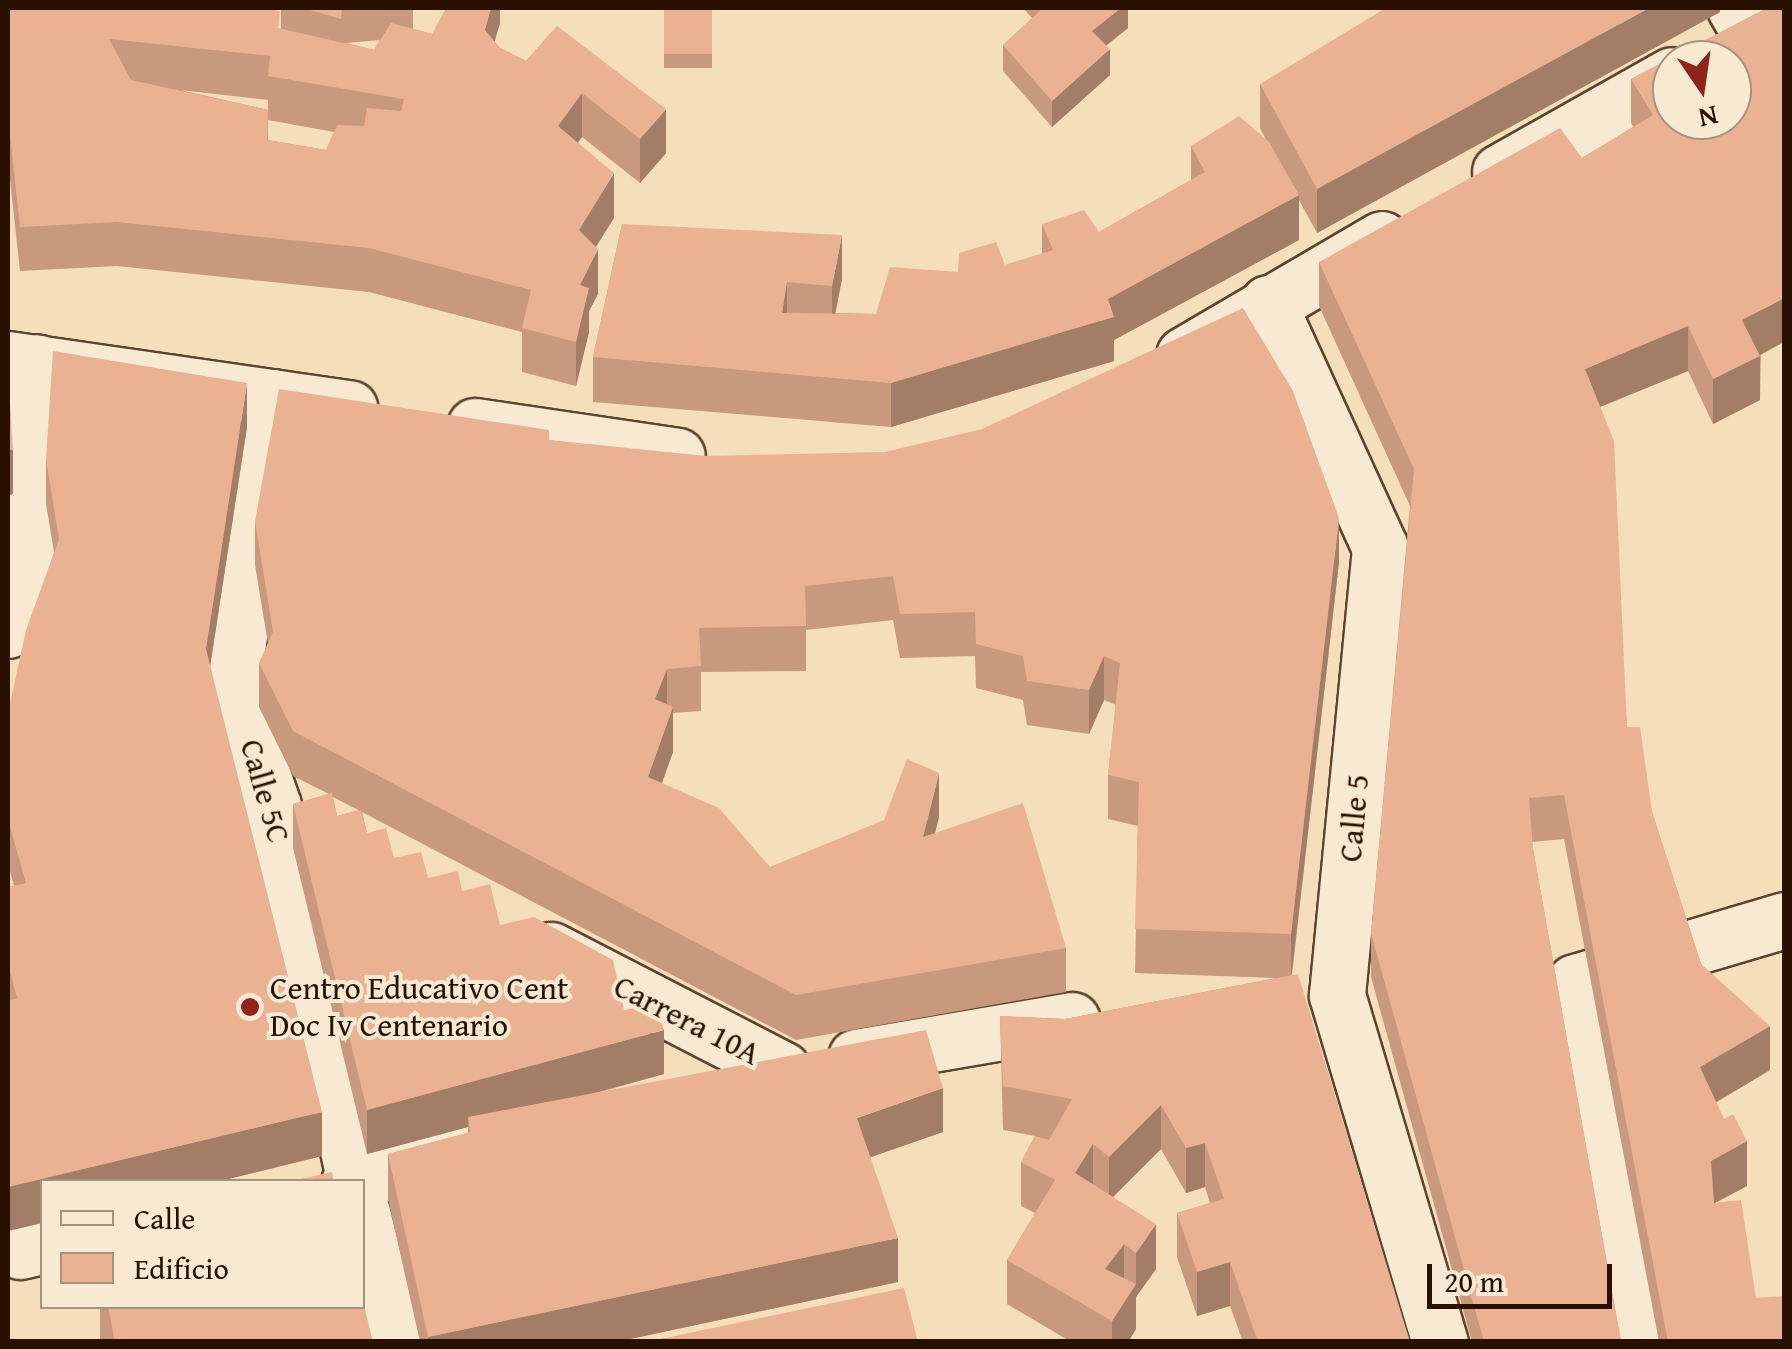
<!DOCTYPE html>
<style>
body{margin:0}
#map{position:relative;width:1792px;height:1349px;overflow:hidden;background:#f5deba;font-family:"Gentium Book Plus",serif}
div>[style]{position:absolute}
.roads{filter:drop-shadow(2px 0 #5c442f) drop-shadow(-2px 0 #5c442f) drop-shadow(0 2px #5c442f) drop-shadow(0 -2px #5c442f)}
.minor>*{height:55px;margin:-27.5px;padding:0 27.5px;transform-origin:27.5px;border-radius:27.5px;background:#f8ead2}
.tertiary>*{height:55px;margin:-27.5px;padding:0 27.5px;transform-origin:27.5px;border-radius:27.5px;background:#f8ead2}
.wall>*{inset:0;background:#c9997e;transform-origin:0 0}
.shaded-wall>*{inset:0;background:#a47d67}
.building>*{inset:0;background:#eab293;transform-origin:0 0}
.dots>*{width:28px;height:28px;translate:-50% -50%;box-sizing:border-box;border:5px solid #f8ead2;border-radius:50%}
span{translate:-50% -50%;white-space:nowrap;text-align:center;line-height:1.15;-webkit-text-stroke:8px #f8ead2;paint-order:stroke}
.street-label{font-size:32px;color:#291001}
.poi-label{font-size:32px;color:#291001}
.left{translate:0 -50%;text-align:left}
.frame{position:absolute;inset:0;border:10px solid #291001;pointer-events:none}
.legend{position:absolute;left:40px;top:1179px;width:325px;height:130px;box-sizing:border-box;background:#f8ead2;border:2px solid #a5937e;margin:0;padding:12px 18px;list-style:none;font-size:30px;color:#291001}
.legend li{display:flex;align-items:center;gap:20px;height:50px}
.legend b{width:50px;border:2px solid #a5937e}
.north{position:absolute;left:1652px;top:40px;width:100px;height:100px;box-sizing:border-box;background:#f8ead2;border:2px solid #a5937e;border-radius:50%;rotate:167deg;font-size:28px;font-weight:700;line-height:40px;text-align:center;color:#291001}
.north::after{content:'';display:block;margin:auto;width:35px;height:45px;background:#8f2418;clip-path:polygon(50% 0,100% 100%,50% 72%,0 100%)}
.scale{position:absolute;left:1427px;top:1264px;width:185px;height:45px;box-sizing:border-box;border:5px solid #291001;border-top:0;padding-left:12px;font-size:30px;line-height:35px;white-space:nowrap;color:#291001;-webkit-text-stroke:8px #f8ead2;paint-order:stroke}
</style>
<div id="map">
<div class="roads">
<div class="minor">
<i style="left:1735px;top:8px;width:28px;rotate:60deg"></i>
<i style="left:1268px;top:303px;width:269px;rotate:65.4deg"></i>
<i style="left:1380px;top:548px;width:449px;rotate:95.5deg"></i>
<i style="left:1337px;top:995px;width:362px;rotate:73.5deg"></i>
<i style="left:273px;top:397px;width:292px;rotate:98.1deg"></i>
<i style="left:232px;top:686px;width:127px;rotate:71.1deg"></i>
<i style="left:273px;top:806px;width:385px;rotate:77.7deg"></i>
<i style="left:8px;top:630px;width:45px;rotate:-69.1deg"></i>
<i style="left:24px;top:588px;width:226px;rotate:-86.7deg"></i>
<i style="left:551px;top:950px;width:260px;rotate:27.3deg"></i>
<i style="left:856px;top:1057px;width:219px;rotate:-9.7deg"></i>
<i style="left:349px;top:1182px;width:117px;rotate:-14.9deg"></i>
<i style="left:362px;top:1212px;width:134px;rotate:76.2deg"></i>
<i style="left:20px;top:1251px;width:23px;rotate:-13deg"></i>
<i style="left:1643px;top:1342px;width:366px;rotate:-100.7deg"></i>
<i style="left:1575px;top:982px;width:218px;rotate:-16.5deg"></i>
</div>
<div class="tertiary">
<i style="left:1500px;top:172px;width:197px;rotate:-29.4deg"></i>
<i style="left:1184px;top:355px;width:229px;rotate:-30.4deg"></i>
<i style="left:8px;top:359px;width:345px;rotate:8.2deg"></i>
<i style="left:475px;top:426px;width:204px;rotate:8.4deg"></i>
</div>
</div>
<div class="wall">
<i style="clip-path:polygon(evenodd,8px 8px,281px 29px,281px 9px,276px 8px,413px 8px,413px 29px,432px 34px,500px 8px,500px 23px,494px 41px,500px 48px,526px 61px,557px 26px,666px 153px,640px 183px,582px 137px,578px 142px,614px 218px,595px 247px,598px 294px,589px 311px,589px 332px,576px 386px,522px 372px,522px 332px,369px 292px,117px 266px,20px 271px,8px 161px,8px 8px,380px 40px,374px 50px,346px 43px,380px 40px,8px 8px,180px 90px,268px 100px,268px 110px,180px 90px,8px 8px,268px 120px,334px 132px,326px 150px,268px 140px,268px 120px)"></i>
<i style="left:664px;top:8px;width:48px;height:60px"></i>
<i style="clip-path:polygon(1023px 8px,1128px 8px,1128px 28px,1106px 45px,1110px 75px,1052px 127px,1003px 71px,1003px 45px,1032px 18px)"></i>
<i style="clip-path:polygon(1720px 8px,1720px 12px,1317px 233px,1299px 200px,1299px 240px,1114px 340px,1114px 361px,891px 427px,593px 402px,593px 357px,622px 224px,842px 279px,835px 313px,876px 314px,958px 272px,1005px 265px,1042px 254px,1042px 224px,1099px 232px,1191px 180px,1191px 146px,1266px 140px,1260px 128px,1260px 84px)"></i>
<i style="clip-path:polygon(1767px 8px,1760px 400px,1713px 424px,1688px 371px,1600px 407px,1627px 727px,1652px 812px,1701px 964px,1770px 1070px,1716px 1102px,1747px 1186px,1715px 1203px,1756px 1298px,1784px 1342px,1659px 1342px,1564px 839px,1532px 842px,1533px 849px,1621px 1342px,1472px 1342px,1371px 977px,1371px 933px,1410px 506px,1319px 306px,1319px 262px,1582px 158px,1633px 127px,1631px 123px,1631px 79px)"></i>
<i style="clip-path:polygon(247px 427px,210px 666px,322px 1156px,216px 1182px,42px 1182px,42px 1223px,8px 1231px,8px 887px,14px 886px,8px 864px,8px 713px,54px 552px,46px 504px,46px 459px)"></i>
<i style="clip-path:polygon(evenodd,549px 440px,1339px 562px,1292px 975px,1410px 1342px,1243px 1342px,1230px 1306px,1197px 1316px,1177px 1257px,1177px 1213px,1210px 1203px,1205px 1187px,1186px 1193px,1161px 1149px,1113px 1197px,1156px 1269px,1136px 1297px,1136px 1329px,1128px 1342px,1071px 1342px,1007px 1304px,1007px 1260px,1035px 1213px,1021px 1206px,1021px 1162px,1035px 1136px,1003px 1130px,1000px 1016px,1065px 1019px,1276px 978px,1135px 973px,1138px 826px,1108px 819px,1108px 775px,1116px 705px,1104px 700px,1089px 734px,1027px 725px,1023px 700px,976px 688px,975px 656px,900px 658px,893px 620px,806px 630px,806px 671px,701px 672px,701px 711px,673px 713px,673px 752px,662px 783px,770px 867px,939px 817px,935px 833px,1066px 948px,1066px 992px,796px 1040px,362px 812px,367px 833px,394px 858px,428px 878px,462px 891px,500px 925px,624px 1010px,664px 1074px,593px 1094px,943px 1132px,870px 1157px,898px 1282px,616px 1342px,420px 1342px,388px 1199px,388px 1154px,468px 1133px,468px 1127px,367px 1154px,293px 848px,293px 804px,329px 794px,293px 776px,259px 707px,259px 663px,268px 644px,255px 565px,255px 521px,549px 440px,333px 797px,352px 807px,359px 810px,337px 816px,333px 797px)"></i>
<i style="left:100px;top:1306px;width:262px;height:37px"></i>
</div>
<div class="shaded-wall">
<i style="clip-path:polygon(491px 8px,500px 8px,500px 23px,485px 75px,485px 30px)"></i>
<i style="clip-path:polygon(1121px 8px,1128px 8px,1128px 28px,1092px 57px,1092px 31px)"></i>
<i style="clip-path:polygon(1649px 8px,1720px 8px,1720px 12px,1317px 233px,1317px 189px)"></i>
<i style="clip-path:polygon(1110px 49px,1110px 75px,1052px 127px,1052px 101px)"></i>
<i style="clip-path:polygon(582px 93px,582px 137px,558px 170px,558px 126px)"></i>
<i style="clip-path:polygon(666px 109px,666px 153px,640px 183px,640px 139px)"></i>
<i style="clip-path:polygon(614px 173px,614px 218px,579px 274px,579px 230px)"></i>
<i style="clip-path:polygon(1299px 195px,1299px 240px,1114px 340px,1114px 361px,891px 427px,891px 383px,1108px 299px)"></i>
<i style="clip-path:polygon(842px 235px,842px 279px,832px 331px,832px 286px)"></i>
<i style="clip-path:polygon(598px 249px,598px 294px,589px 311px,589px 332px,576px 386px,576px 342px,580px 285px)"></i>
<i style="clip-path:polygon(787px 282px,787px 326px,782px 313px)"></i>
<i style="clip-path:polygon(1784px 298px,1784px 342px,1742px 365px,1742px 320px)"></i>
<i style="clip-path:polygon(1688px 326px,1688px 371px,1585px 413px,1585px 369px)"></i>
<i style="clip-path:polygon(1760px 356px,1760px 400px,1713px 424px,1713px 379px)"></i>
<i style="clip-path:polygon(247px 383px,247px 427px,206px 693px,206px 649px)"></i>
<i style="clip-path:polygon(13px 449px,13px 494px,10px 495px,10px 512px,8px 515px,8px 451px)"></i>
<i style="clip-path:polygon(1339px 518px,1339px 562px,1291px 979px,1291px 934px)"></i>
<i style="clip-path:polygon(1104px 656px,1104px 700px,1089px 734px,1089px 690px)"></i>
<i style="clip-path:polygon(667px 669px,667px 713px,655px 699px)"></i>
<i style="clip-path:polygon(673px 707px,673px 752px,648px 821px,648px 777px)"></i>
<i style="clip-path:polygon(939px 773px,939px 817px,923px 881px,923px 837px)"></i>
<i style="clip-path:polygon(1770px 1026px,1770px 1070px,1700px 1112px,1700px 1067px)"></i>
<i style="clip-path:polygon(664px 1030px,664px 1074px,469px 1127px,468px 1117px,468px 1127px,367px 1154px,367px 1110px)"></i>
<i style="clip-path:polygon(943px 1088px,943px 1132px,857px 1162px,857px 1118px)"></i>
<i style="clip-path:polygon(1161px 1105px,1161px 1149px,1109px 1201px,1109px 1157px)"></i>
<i style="clip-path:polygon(322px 1112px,322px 1156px,216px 1182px,42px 1182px,42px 1223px,8px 1231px,8px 1187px)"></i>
<i style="clip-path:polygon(1747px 1141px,1747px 1186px,1711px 1205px,1711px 1161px)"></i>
<i style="clip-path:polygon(1205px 1143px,1205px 1187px,1186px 1193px,1186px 1148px)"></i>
<i style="clip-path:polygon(1093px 1144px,1093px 1188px,1075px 1173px)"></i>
<i style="clip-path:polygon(1156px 1224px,1156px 1269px,1136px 1297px,1136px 1253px)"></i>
<i style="clip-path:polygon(898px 1238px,898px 1282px,616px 1342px,428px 1342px,428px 1337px)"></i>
<i style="clip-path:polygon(1124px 1244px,1124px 1289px,1105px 1269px)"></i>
<i style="clip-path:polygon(1230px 1262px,1230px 1306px,1197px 1316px,1197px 1272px)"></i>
<i style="clip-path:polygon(1136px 1284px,1136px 1329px,1128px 1342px,1112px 1342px,1112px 1321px)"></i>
</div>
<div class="building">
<i style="clip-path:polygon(evenodd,8px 8px,114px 9px,114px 8px,258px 8px,280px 11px,278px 28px,374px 50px,391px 23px,432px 34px,446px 8px,491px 8px,485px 30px,500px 48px,526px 61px,557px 26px,666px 109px,640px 139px,582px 93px,558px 126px,614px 173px,579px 230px,598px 249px,580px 285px,589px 288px,576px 342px,522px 328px,531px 290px,369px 248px,117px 222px,20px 227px,8px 116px,8px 8px,109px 39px,270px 56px,268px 76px,404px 99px,401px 111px,367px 108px,364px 126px,337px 125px,326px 150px,267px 140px,268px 110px,131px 80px,109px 39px)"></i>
<i style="clip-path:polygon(303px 8px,342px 8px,341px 19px)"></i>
<i style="left:664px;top:8px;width:48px;height:46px"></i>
<i style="clip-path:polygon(1043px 8px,1121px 8px,1092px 31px,1110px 49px,1052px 101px,1003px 45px)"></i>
<i style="clip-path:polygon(1386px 8px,1649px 8px,1317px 189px,1260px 84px)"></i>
<i style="clip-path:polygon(evenodd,1767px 8px,1784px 8px,1784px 298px,1742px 320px,1760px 356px,1713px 379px,1688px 326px,1585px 369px,1614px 441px,1627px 727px,1640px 727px,1652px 812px,1701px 964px,1770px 1026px,1700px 1067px,1724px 1119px,1733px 1114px,1747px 1141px,1711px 1161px,1714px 1203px,1741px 1200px,1756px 1298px,1784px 1296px,1784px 1342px,1668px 1342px,1564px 795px,1529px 798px,1533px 849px,1621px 1342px,1484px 1342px,1371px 933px,1414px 469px,1319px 262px,1560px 128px,1582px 158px,1653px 115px,1631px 79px,1767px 8px,1672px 60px,1732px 60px,1732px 120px,1672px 120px,1672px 60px)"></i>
<i style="clip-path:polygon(1239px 116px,1269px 142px,1299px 195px,1108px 299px,1114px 317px,891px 383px,593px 357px,622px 224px,842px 235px,832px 286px,787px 282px,782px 313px,876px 314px,890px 267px,958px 272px,959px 253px,996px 242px,1005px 265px,1053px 250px,1042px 224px,1084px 210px,1099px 232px,1205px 172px,1191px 146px)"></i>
<i style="clip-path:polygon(1243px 308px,1293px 391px,1339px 518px,1291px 934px,1135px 929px,1139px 782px,1108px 775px,1120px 663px,1104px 656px,1089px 690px,1027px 681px,1023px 656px,976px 644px,975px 612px,900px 614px,893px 576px,805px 586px,806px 626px,699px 628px,701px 666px,667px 669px,655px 699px,673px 707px,648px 777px,719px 808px,770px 867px,884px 820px,907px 759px,939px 773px,923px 837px,1023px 803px,1066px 948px,796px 995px,293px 731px,259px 663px,273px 632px,255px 521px,279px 389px,549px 430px,549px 440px,707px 456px,885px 452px,982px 429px)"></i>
<i style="clip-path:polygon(53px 351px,247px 383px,206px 649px,322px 1112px,8px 1187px,8px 1001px,17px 998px,8px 964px,8px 887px,26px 883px,8px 820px,8px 713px,26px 630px,59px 539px,46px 459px)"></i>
<i style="clip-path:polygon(8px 374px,13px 449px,8px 451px)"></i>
<i style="clip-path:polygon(332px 793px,337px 816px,361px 810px,367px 833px,386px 828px,394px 858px,421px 852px,428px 878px,458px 871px,462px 891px,490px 884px,500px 925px,534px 917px,613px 960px,624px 1010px,656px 1004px,664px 1030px,367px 1110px,293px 804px)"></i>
<i style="clip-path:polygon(1298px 974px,1410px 1342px,1258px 1342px,1230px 1262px,1197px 1272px,1177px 1213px,1224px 1199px,1205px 1143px,1186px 1148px,1161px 1105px,1109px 1157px,1093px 1144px,1075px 1173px,1156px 1224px,1136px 1253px,1124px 1244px,1105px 1269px,1136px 1284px,1112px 1321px,1007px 1260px,1055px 1180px,1021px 1162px,1035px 1136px,1049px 1140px,1072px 1099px,1003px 1086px,1000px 1016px,1065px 1019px)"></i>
<i style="clip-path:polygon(926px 1030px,943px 1088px,857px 1118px,898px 1238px,428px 1337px,388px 1154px,470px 1132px,468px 1117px)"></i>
<i style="clip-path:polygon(332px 1172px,334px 1182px,287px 1182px)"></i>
<i style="clip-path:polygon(904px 1288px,918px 1342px,646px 1342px)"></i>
<i style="clip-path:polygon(362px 1297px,373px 1342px,115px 1342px,108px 1306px,362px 1306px)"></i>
</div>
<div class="dots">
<i style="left:250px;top:1007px;background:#8f2418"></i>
</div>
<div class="street-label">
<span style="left:265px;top:791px;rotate:74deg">Calle 5C</span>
<span style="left:1354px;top:818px;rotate:-85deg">Calle 5</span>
<span style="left:687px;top:1020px;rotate:27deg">Carrera 10A</span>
</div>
<div class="poi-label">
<span class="left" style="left:270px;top:1007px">Centro Educativo Cent<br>Doc Iv Centenario</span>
</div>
<div class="frame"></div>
<ul class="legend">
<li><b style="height:12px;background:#f8ead2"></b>Calle</li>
<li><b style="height:28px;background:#eab293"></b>Edificio</li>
</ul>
<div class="north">N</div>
<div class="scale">20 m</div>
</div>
